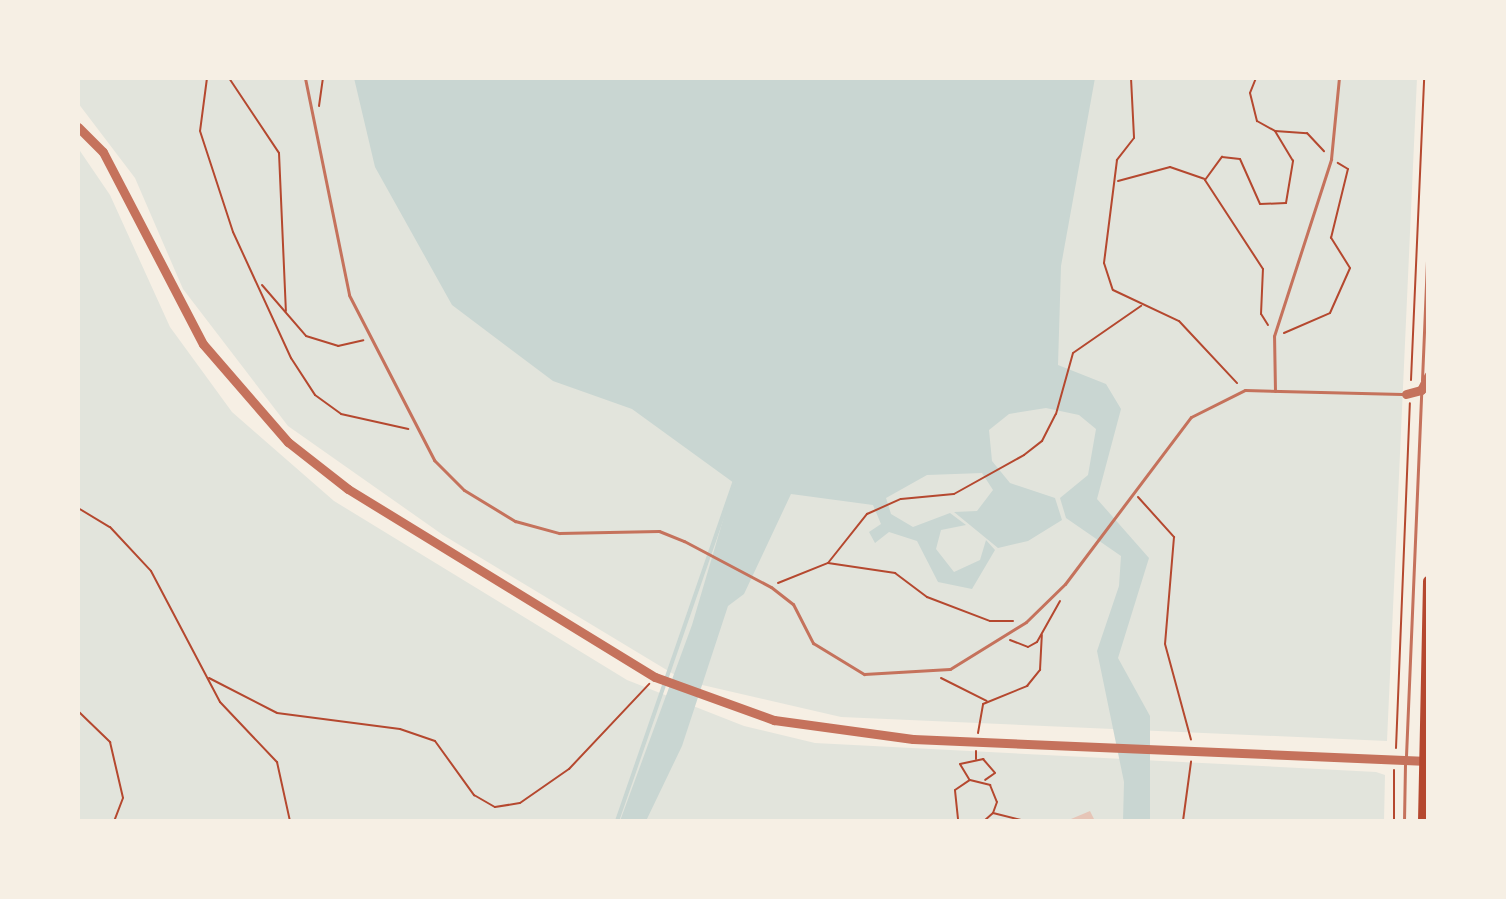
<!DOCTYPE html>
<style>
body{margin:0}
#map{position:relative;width:1506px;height:899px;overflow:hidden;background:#f6efe4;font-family:"DM Sans",sans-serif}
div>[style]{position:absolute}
.green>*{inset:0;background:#e2e4dc}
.water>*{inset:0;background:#c9d6d2}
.stream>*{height:4px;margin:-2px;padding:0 2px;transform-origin:2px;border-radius:2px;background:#c9d6d2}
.building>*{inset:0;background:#e6c5b7}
.path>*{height:2px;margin:-1px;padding:0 1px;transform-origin:1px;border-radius:1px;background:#b5482f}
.service>*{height:3px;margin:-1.5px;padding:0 1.5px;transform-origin:1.5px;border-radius:1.5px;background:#c5725c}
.tertiary>*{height:9px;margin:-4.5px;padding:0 4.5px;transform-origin:4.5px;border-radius:4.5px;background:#c5725c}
.secondary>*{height:10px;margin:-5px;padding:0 5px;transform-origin:5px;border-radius:5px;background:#b5482f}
span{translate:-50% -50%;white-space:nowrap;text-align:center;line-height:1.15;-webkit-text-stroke:7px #f6efe4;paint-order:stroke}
.frame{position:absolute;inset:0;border:80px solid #f6efe4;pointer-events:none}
</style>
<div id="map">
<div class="green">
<i style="clip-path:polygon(78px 78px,1417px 78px,1387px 741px,841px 717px,685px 681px,443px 535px,288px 426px,183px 289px,135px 178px,78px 103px)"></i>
<i style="clip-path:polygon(78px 148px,110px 195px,170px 327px,232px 412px,334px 501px,627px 680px,744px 726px,815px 743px,1376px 772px,1385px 775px,1384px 821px,78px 821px)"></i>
</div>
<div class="water">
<i style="clip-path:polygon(354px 78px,1095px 78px,1061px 266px,1058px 365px,1106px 384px,1121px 409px,1097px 499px,1149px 558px,1118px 658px,1150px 716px,1150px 821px,1123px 821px,1124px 782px,1097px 651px,1119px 586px,1121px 556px,1066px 518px,1060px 498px,1088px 475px,1096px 429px,1079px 415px,1046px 408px,1009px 414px,989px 430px,992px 461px,1010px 483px,1055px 498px,1062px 520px,1028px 541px,998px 548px,954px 512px,977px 511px,993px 490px,982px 473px,927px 475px,886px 498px,891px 514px,913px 527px,950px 513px,966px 525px,941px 530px,936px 549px,954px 572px,980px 560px,986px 540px,995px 550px,972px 589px,938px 582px,917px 541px,889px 532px,875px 543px,869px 532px,881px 524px,873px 505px,791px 494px,744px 594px,728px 606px,682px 746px,646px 821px,620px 821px,692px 625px,734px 483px,632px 409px,553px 381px,452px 305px,375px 167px)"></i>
</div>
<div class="stream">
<i style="left:617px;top:821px;width:358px;rotate:-70.9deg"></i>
</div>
<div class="building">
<i style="clip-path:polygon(1090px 811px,1095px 821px,1072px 821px,1071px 819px)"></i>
</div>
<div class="path">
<i style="left:207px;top:78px;width:53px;rotate:97.5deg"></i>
<i style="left:200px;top:131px;width:106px;rotate:71.9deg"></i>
<i style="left:233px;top:232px;width:139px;rotate:65.3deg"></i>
<i style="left:291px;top:358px;width:44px;rotate:57deg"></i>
<i style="left:315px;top:395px;width:32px;rotate:36deg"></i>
<i style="left:341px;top:414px;width:69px;rotate:12.6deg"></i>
<i style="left:229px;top:78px;width:90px;rotate:56.3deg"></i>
<i style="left:279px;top:153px;width:158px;rotate:87.5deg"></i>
<i style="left:1131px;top:78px;width:60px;rotate:87.1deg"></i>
<i style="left:1134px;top:138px;width:28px;rotate:128deg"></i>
<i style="left:1117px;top:160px;width:104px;rotate:97.2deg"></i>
<i style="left:1104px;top:263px;width:28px;rotate:72deg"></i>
<i style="left:1113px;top:290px;width:73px;rotate:25.2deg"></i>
<i style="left:1179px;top:321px;width:85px;rotate:46.9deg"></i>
<i style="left:1256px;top:78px;width:16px;rotate:112deg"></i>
<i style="left:1250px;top:93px;width:29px;rotate:76deg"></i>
<i style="left:1257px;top:121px;width:21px;rotate:29deg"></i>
<i style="left:1275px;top:131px;width:32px;rotate:4deg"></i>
<i style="left:1307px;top:133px;width:25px;rotate:47deg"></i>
<i style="left:319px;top:106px;width:28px;rotate:-82deg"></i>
<i style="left:1118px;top:181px;width:54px;rotate:-15.1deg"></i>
<i style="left:1170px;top:167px;width:36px;rotate:19deg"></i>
<i style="left:262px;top:285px;width:67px;rotate:49.2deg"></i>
<i style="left:306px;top:336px;width:34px;rotate:17deg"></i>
<i style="left:338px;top:346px;width:26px;rotate:-13deg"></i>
<i style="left:1268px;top:325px;width:13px;rotate:-122deg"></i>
<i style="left:1261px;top:314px;width:45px;rotate:-87.5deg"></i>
<i style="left:1263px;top:269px;width:106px;rotate:-123.1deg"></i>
<i style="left:1205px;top:180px;width:29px;rotate:-54deg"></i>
<i style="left:1222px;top:157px;width:18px;rotate:6deg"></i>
<i style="left:1240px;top:159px;width:49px;rotate:66deg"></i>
<i style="left:1260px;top:204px;width:26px;rotate:-2deg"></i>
<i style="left:1286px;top:203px;width:43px;rotate:-80.5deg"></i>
<i style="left:1293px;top:161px;width:35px;rotate:-121deg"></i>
<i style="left:1284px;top:333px;width:50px;rotate:-23.5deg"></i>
<i style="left:1330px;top:313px;width:49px;rotate:-66deg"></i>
<i style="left:1350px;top:268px;width:36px;rotate:-122deg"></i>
<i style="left:1331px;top:238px;width:71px;rotate:-76.2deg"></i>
<i style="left:1348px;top:169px;width:12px;rotate:-149deg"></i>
<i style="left:1411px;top:380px;width:302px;rotate:-87.5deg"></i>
<i style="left:1138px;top:497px;width:54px;rotate:48deg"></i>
<i style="left:1174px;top:537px;width:107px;rotate:94.8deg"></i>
<i style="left:1165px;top:644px;width:99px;rotate:74.8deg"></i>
<i style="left:78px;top:508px;width:37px;rotate:31deg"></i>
<i style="left:110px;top:527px;width:60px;rotate:47deg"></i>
<i style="left:151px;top:571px;width:148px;rotate:62.2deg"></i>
<i style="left:220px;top:702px;width:83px;rotate:46.5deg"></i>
<i style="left:277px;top:762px;width:60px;rotate:77.6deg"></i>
<i style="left:828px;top:563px;width:68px;rotate:8.5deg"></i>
<i style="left:895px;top:573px;width:40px;rotate:37deg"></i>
<i style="left:927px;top:597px;width:67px;rotate:20.9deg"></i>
<i style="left:990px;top:621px;width:23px"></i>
<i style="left:778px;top:583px;width:54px;rotate:-21.8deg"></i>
<i style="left:828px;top:563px;width:63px;rotate:-51.5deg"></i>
<i style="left:867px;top:514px;width:37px;rotate:-24deg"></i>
<i style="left:901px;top:499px;width:53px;rotate:-5.4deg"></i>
<i style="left:954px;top:494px;width:80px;rotate:-29.1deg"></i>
<i style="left:1024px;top:455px;width:23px;rotate:-38deg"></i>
<i style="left:1042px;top:441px;width:30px;rotate:-63deg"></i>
<i style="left:1056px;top:414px;width:63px;rotate:-74.4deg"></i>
<i style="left:1073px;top:353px;width:83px;rotate:-34.7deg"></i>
<i style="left:1010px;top:640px;width:19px;rotate:21deg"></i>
<i style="left:1028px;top:647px;width:10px;rotate:-29deg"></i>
<i style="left:1037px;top:642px;width:47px;rotate:-60.7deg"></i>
<i style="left:209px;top:678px;width:76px;rotate:27.2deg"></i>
<i style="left:277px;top:713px;width:124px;rotate:7.4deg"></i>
<i style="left:400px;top:729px;width:37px;rotate:19deg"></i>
<i style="left:435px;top:741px;width:67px;rotate:54.2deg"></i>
<i style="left:474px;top:795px;width:24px;rotate:30deg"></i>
<i style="left:495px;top:807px;width:25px;rotate:-9deg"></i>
<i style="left:520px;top:803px;width:60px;rotate:-34.8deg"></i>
<i style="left:569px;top:769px;width:117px;rotate:-46.7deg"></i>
<i style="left:941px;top:678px;width:51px;rotate:26.6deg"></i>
<i style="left:78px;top:711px;width:45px;rotate:44.1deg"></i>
<i style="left:110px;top:742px;width:57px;rotate:76.9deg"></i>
<i style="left:123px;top:798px;width:25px;rotate:111deg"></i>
<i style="left:978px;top:733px;width:29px;rotate:-80deg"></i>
<i style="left:983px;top:704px;width:48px;rotate:-22.2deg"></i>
<i style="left:1027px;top:686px;width:21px;rotate:-51deg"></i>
<i style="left:1040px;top:670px;width:35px;rotate:-87deg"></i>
<i style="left:1396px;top:748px;width:345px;rotate:-87.7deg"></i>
<i style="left:976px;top:759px;width:8px;rotate:-90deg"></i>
<i style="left:969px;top:779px;width:17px;rotate:-121deg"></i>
<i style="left:960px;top:764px;width:24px;rotate:-12deg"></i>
<i style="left:983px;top:759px;width:18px;rotate:49deg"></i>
<i style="left:995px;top:773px;width:12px;rotate:145deg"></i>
<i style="left:958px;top:819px;width:29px;rotate:-96deg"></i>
<i style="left:955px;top:790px;width:18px;rotate:-34deg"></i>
<i style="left:970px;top:780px;width:21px;rotate:14deg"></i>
<i style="left:990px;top:785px;width:18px;rotate:68deg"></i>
<i style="left:997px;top:802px;width:12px;rotate:110deg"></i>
<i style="left:741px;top:821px;width:37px"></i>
<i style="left:840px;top:821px;width:31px"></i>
<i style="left:948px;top:821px;width:15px"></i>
<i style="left:984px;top:821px;width:12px;rotate:-42deg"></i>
<i style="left:993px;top:813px;width:32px;rotate:14deg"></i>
<i style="left:1183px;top:821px;width:60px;rotate:-82.3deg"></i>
<i style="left:1394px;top:821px;width:51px;rotate:-90deg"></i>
</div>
<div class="service">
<i style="left:305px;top:78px;width:221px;rotate:78.5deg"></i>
<i style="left:349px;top:295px;width:186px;rotate:62.7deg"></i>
<i style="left:434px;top:460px;width:42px;rotate:45deg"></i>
<i style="left:464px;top:490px;width:60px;rotate:31.3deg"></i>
<i style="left:515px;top:521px;width:46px;rotate:15.3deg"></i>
<i style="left:559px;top:533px;width:100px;rotate:-1.1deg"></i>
<i style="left:659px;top:531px;width:27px;rotate:22deg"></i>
<i style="left:684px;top:541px;width:98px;rotate:27.9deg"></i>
<i style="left:771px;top:587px;width:28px;rotate:38deg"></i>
<i style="left:793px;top:604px;width:44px;rotate:62.9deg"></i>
<i style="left:813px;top:643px;width:60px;rotate:31.3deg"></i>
<i style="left:864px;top:674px;width:86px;rotate:-3.3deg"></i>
<i style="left:950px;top:669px;width:89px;rotate:-31.7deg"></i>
<i style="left:1026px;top:622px;width:54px;rotate:-44.3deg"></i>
<i style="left:1065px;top:584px;width:209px;rotate:-53deg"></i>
<i style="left:1191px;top:417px;width:60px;rotate:-26.6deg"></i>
<i style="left:1245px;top:390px;width:157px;rotate:1.5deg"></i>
<i style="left:1422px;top:380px;width:144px;rotate:-87.6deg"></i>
<i style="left:1275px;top:391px;width:55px;rotate:-91deg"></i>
<i style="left:1274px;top:336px;width:186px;rotate:-72.1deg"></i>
<i style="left:1331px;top:159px;width:81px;rotate:-84.4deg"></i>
<i style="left:1406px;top:756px;width:364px;rotate:-87.6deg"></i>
<i style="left:1404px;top:821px;width:57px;rotate:-89deg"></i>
</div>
<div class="tertiary">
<i style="left:78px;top:127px;width:35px;rotate:45deg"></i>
<i style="left:103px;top:152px;width:216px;rotate:62.5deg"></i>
<i style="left:203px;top:344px;width:130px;rotate:49.1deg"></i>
<i style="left:288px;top:442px;width:76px;rotate:38.1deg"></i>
<i style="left:348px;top:489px;width:360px;rotate:31.5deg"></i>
<i style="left:655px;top:677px;width:127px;rotate:19.9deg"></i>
<i style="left:774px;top:720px;width:140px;rotate:7.8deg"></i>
<i style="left:913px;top:739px;width:515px;rotate:2.45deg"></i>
<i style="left:1406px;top:394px;width:16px;rotate:-15deg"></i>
<i style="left:1421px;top:390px;width:16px;rotate:-63deg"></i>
</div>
<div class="secondary">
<i style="left:1423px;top:821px;width:240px;rotate:-88.8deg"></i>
</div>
<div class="frame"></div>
</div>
